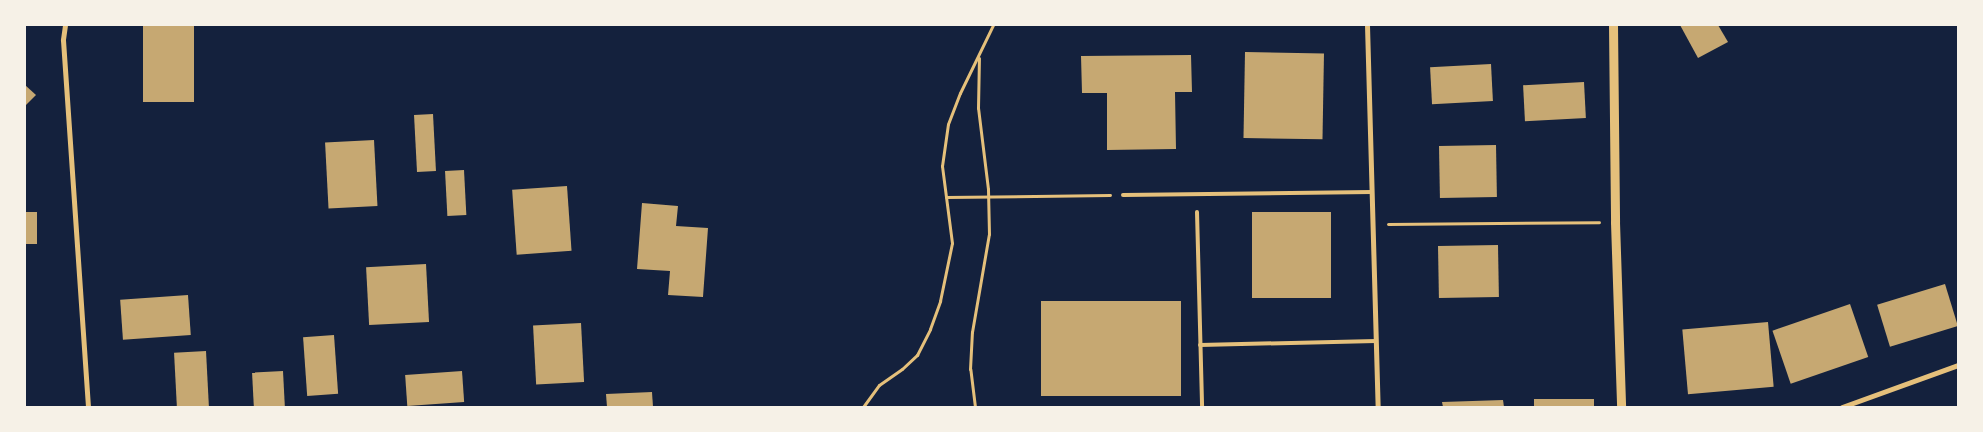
<!DOCTYPE html>
<style>
body{margin:0}
#map{position:relative;width:1983px;height:432px;overflow:hidden;background:#14213d;font-family:Georgia,serif}
div>[style]{position:absolute}
.building>*{inset:0;background:#c6a872;transform-origin:0 0}
.path>*{height:3px;margin:-1.5px;padding:0 1.5px;transform-origin:1.5px;border-radius:1.5px;background:#e5c07b}
.service>*{height:4px;margin:-2px;padding:0 2px;transform-origin:2px;border-radius:2px;background:#e5c07b}
.minor>*{height:5px;margin:-2.5px;padding:0 2.5px;transform-origin:2.5px;border-radius:2.5px;background:#e5c07b}
.tertiary>*{height:9px;margin:-4.5px;padding:0 4.5px;transform-origin:4.5px;border-radius:4.5px;background:#e5c07b}
span{translate:-50% -50%;white-space:nowrap;text-align:center;line-height:1.15;-webkit-text-stroke:5px #f6f1e7;paint-order:stroke}
.frame{position:absolute;inset:0;border:26px solid #f6f1e7;pointer-events:none}
</style>
<div id="map">
<div class="building">
<i style="left:143px;top:25px;width:51px;height:77px"></i>
<i style="clip-path:polygon(1680px 25px,1718px 25px,1728px 42px,1698px 58px)"></i>
<i style="left:1245px;top:52px;width:79px;height:86px;rotate:1deg"></i>
<i style="clip-path:polygon(1191px 55px,1192px 92px,1175px 92px,1176px 149px,1107px 150px,1107px 93px,1082px 93px,1081px 56px)"></i>
<i style="left:1491px;top:64px;width:37px;height:61px;rotate:87deg"></i>
<i style="left:1584px;top:82px;width:36px;height:61px;rotate:87deg"></i>
<i style="clip-path:polygon(25px 85px,36px 95px,25px 106px)"></i>
<i style="left:433px;top:114px;width:57px;height:19px;rotate:87deg"></i>
<i style="left:374px;top:140px;width:66px;height:49px;rotate:87deg"></i>
<i style="left:1496px;top:145px;width:52px;height:57px;rotate:89deg"></i>
<i style="left:464px;top:170px;width:45px;height:19px;rotate:87deg"></i>
<i style="left:567px;top:186px;width:65px;height:55px;rotate:86deg"></i>
<i style="clip-path:polygon(642px 203px,678px 206px,676px 226px,708px 228px,703px 297px,668px 295px,670px 271px,637px 269px)"></i>
<i style="left:25px;top:212px;width:12px;height:32px"></i>
<i style="left:1252px;top:212px;width:79px;height:86px"></i>
<i style="left:1498px;top:245px;width:52px;height:60px;rotate:89deg"></i>
<i style="left:426px;top:264px;width:58px;height:60px;rotate:87deg"></i>
<i style="left:1945px;top:284px;width:44px;height:71px;rotate:73deg"></i>
<i style="left:188px;top:295px;width:40px;height:68px;rotate:86deg"></i>
<i style="left:1041px;top:301px;width:140px;height:95px"></i>
<i style="left:1850px;top:304px;width:56px;height:82px;rotate:71deg"></i>
<i style="left:1768px;top:322px;width:65px;height:86px;rotate:85deg"></i>
<i style="left:581px;top:323px;width:59px;height:48px;rotate:87deg"></i>
<i style="left:334px;top:335px;width:59px;height:31px;rotate:86deg"></i>
<i style="left:206px;top:351px;width:56px;height:32px;rotate:87deg"></i>
<i style="left:283px;top:371px;width:36px;height:31px;rotate:87deg"></i>
<i style="left:462px;top:371px;width:31px;height:57px;rotate:86deg"></i>
<i style="clip-path:polygon(652px 392px,653px 407px,607px 407px,606px 394px)"></i>
<i style="left:1594px;top:399px;width:8px;height:60px;rotate:90deg"></i>
<i style="clip-path:polygon(1503px 400px,1504px 407px,1443px 407px,1442px 402px)"></i>
</div>
<div class="path">
<i style="left:946px;top:197px;width:164px;rotate:-0.7deg"></i>
<i style="left:1388px;top:224px;width:211px;rotate:-0.5deg"></i>
<i style="left:863px;top:407px;width:27px;rotate:-54deg"></i>
<i style="left:879px;top:385px;width:28px;rotate:-35deg"></i>
<i style="left:902px;top:369px;width:21px;rotate:-43deg"></i>
<i style="left:917px;top:355px;width:29px;rotate:-63deg"></i>
<i style="left:930px;top:329px;width:30px;rotate:-70deg"></i>
<i style="left:940px;top:301px;width:59px;rotate:-78.3deg"></i>
<i style="left:952px;top:243px;width:78px;rotate:-97.4deg"></i>
<i style="left:942px;top:166px;width:42px;rotate:-81.9deg"></i>
<i style="left:948px;top:124px;width:33px;rotate:-69deg"></i>
<i style="left:960px;top:93px;width:76px;rotate:-64.1deg"></i>
<i style="left:975px;top:407px;width:38px;rotate:-97deg"></i>
<i style="left:970px;top:369px;width:37px;rotate:-87deg"></i>
<i style="left:972px;top:332px;width:99px;rotate:-80.2deg"></i>
<i style="left:989px;top:234px;width:45px;rotate:-91.3deg"></i>
<i style="left:988px;top:189px;width:82px;rotate:-97deg"></i>
<i style="left:978px;top:108px;width:50px;rotate:-88.9deg"></i>
</div>
<div class="service">
<i style="left:1123px;top:195px;width:249px;rotate:-0.7deg"></i>
<i style="left:1197px;top:212px;width:195px;rotate:88.5deg"></i>
<i style="left:1200px;top:345px;width:176px;rotate:-1.3deg"></i>
</div>
<div class="minor">
<i style="left:65px;top:25px;width:15px;rotate:98deg"></i>
<i style="left:63px;top:40px;width:368px;rotate:86.1deg"></i>
<i style="left:1367px;top:25px;width:382px;rotate:88.4deg"></i>
<i style="left:1842px;top:407px;width:123px;rotate:-19.9deg"></i>
</div>
<div class="tertiary">
<i style="left:1613px;top:25px;width:197px;rotate:89.4deg"></i>
<i style="left:1615px;top:222px;width:185px;rotate:88.1deg"></i>
</div>
<div class="frame"></div>
</div>
